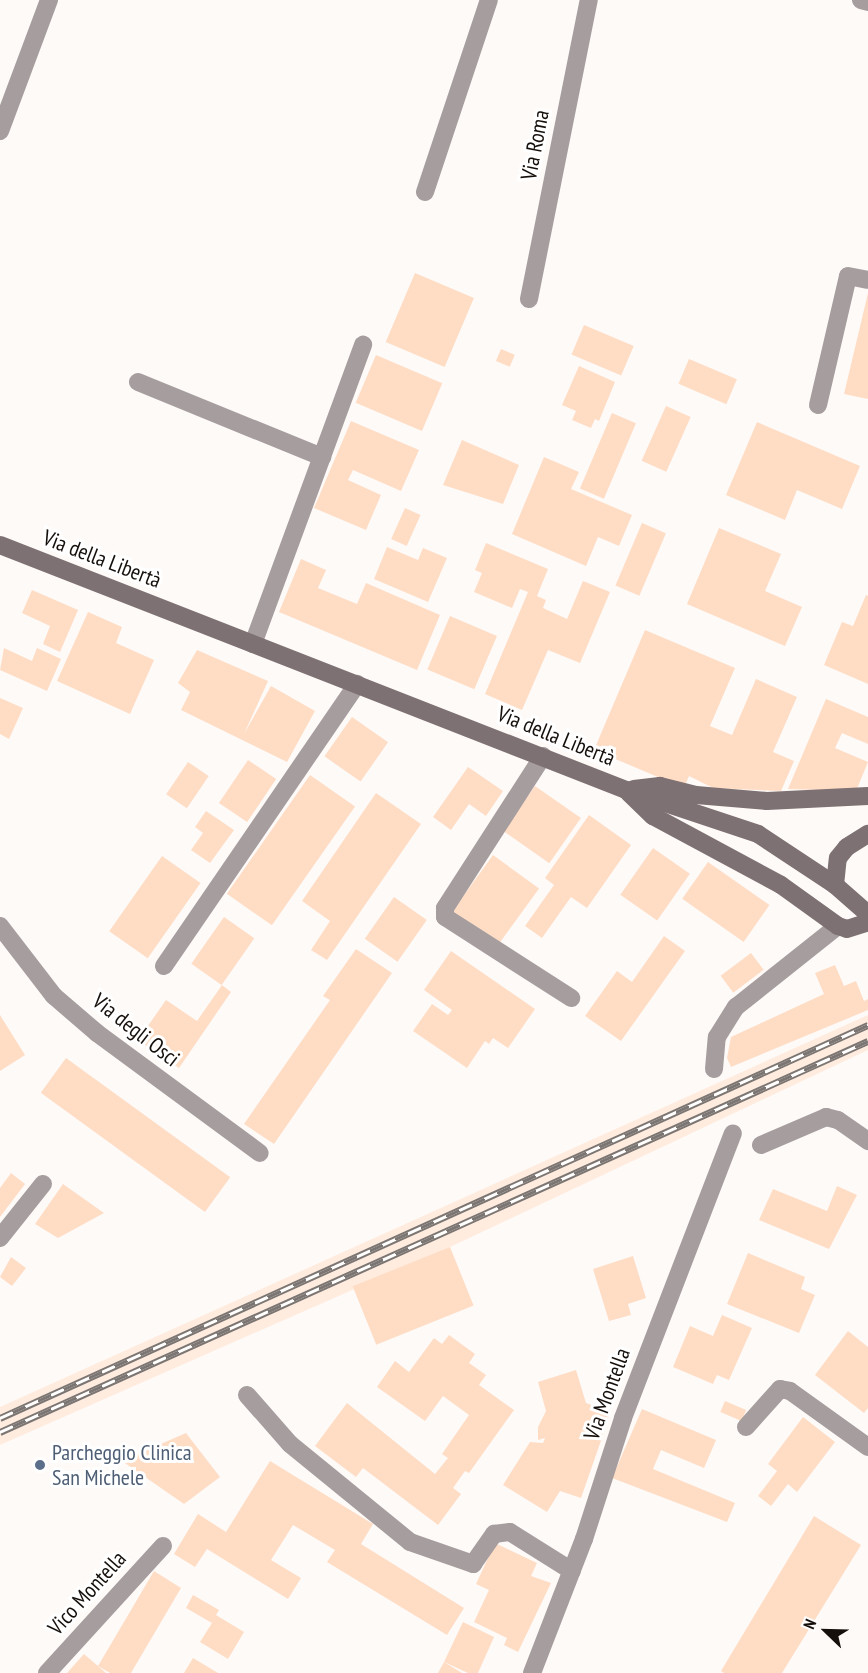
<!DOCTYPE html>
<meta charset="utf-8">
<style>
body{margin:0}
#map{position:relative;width:868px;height:1673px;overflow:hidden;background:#fefaf8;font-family:"PT Sans Narrow",sans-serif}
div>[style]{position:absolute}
.built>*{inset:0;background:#ffecdf}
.building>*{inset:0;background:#ffddc5;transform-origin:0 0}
.street>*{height:18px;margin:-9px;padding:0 9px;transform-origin:9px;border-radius:9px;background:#a69d9f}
.secondary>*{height:18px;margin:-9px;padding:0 9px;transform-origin:9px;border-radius:9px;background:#7e7173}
.rail>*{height:7px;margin-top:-3.5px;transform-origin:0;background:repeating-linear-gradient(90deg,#fff 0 14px,#7b7673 0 28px);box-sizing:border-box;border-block:2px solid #7b7673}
.dots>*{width:16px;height:16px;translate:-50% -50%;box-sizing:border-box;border:3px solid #fff;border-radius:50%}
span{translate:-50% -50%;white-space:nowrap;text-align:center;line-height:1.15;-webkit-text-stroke:6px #fff;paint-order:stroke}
.street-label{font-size:22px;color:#16100c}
.service-label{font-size:22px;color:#4e5e75}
.left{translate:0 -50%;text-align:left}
.north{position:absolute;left:796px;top:1601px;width:60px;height:60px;-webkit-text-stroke:4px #fff;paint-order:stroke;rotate:293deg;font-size:16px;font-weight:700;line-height:24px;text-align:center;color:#16100c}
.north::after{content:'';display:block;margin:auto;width:21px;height:27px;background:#16100c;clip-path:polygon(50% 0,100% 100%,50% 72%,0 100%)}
</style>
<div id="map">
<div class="built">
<i style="clip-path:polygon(868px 1015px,868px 1050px,450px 1247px,0 1445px,0 1407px)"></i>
</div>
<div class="building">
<i style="left:415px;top:273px;width:64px;height:75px;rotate:23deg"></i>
<i style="clip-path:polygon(868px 293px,868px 399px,844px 394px)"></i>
<i style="left:584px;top:325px;width:54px;height:32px;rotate:23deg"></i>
<i style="left:501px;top:349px;width:15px;height:13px;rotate:23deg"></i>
<i style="left:376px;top:355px;width:72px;height:52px;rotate:23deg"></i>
<i style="left:689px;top:359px;width:52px;height:27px;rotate:23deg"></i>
<i style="clip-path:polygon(579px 366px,615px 382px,599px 421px,595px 419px,591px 428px,572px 420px,576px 411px,562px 405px)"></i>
<i style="left:666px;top:406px;width:27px;height:60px;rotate:24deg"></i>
<i style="left:612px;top:413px;width:26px;height:82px;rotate:23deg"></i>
<i style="clip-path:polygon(351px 421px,419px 450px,401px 491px,353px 470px,348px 480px,381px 495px,366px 530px,314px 508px)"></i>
<i style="clip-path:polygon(757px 422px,860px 466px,842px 509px,797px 490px,785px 520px,726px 495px)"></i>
<i style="clip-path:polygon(462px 440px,519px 465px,503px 504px,443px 485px)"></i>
<i style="clip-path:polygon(544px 457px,579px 472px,571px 489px,632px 515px,619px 546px,598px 537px,586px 566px,512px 534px)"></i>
<i style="left:405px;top:508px;width:17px;height:34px;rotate:24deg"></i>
<i style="left:642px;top:523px;width:26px;height:68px;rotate:23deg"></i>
<i style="clip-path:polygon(719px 528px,781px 554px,765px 591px,802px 607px,785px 646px,687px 604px)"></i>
<i style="clip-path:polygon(486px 543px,548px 569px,537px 596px,546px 600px,543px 608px,567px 619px,583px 581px,610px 592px,580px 663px,548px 650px,522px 710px,485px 694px,528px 592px,520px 589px,512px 608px,474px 592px,482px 573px,475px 570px)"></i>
<i style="clip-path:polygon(387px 547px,418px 560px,423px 548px,447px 558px,428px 602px,374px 579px)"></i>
<i style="clip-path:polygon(301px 559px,326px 570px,318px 588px,357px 604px,366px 583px,440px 615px,417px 670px,279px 612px)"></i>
<i style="clip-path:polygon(32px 590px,78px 610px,60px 652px,43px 644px,50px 626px,22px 613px)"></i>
<i style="clip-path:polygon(866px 595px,868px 596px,868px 684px,824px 665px,842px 622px,853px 626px)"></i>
<i style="clip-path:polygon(88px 612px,122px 627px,116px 643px,154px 660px,130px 714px,57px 681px)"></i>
<i style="left:450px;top:616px;width:51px;height:58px;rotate:23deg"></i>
<i style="clip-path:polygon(645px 630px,735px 668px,710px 726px,732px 735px,756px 679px,797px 697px,773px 752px,794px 761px,781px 791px,713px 788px,689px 776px,684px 788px,594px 750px)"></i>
<i style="clip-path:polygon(4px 648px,32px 661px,37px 648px,61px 659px,47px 691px,0 670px)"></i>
<i style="clip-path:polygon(197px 650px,268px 681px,244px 734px,271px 686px,315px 711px,287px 762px,181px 710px,190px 692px,178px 683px)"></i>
<i style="clip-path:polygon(0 698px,23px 708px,9px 739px,0 734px)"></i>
<i style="clip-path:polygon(826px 699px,868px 717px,868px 744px,842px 733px,835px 748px,868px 762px,856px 791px,788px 789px)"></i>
<i style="left:352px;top:717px;width:44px;height:48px;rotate:35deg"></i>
<i style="left:248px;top:760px;width:34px;height:52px;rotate:34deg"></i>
<i style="left:188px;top:762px;width:25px;height:39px;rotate:34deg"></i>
<i style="clip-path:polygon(468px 767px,503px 791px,486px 816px,469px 804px,451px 830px,433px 817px)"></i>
<i style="left:310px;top:775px;width:55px;height:145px;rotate:35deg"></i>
<i style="left:535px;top:786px;width:56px;height:55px;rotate:35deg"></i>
<i style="clip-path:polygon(376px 793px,421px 824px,327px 960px,311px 950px,330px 921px,302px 901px)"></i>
<i style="clip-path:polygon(206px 811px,234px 830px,210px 863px,191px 850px,203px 833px,195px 827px)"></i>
<i style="clip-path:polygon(589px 815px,631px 845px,587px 908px,571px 897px,542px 938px,525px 926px,554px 885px,545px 878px)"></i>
<i style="left:653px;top:848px;width:45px;height:57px;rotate:35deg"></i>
<i style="left:493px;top:855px;width:57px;height:70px;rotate:36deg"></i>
<i style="left:162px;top:856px;width:47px;height:92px;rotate:35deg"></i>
<i style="left:708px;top:862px;width:75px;height:45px;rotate:35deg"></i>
<i style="left:394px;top:897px;width:40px;height:51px;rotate:35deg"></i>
<i style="left:224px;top:917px;width:37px;height:57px;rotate:35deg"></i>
<i style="clip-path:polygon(664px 936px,685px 951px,621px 1041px,585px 1016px,617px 971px,632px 982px)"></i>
<i style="clip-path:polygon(356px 949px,392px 973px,274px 1144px,244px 1124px,330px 1000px,323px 996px)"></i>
<i style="clip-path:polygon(451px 951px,535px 1009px,508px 1048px,493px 1038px,489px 1044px,485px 1041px,467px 1068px,413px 1031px,432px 1004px,448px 1015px,452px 1010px,424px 990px)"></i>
<i style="left:751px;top:953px;width:21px;height:38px;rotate:53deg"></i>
<i style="clip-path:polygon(835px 965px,844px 986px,856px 981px,864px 1001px,868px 999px,868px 1010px,731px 1067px,727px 1058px,731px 1037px,824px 994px,815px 973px)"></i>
<i style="clip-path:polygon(222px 985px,231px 992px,179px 1068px,138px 1040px,166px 1000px,197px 1021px)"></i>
<i style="clip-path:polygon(0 1015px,25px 1055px,0 1071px)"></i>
<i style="left:66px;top:1058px;width:203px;height:43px;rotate:36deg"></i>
<i style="clip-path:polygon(11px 1173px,25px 1184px,0 1217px,0 1188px)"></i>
<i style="clip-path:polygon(63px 1184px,104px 1213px,58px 1238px,35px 1224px)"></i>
<i style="clip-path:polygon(837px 1186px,857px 1195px,829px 1249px,759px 1220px,773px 1189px,827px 1211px)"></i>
<i style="left:450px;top:1247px;width:63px;height:105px;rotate:68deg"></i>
<i style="clip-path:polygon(748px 1253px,805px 1277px,801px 1289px,815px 1295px,799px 1333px,727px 1304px)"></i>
<i style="clip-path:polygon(633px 1256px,646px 1298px,628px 1304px,631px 1315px,609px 1321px,593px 1269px)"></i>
<i style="clip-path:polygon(11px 1257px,26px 1268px,12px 1286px,0 1277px)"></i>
<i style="clip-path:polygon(722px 1315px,752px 1328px,729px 1380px,717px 1375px,713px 1384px,673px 1367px,690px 1326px,713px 1336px)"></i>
<i style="clip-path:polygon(848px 1331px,868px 1347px,868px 1408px,864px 1413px,815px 1375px)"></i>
<i style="clip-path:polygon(449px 1335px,475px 1354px,469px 1363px,486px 1375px,479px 1385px,514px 1410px,469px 1473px,465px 1471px,453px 1488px,461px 1494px,438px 1525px,363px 1468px,356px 1477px,315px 1446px,347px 1403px,435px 1474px,448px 1458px,442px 1454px,469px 1415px,443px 1396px,425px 1421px,377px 1387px,395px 1361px,409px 1372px,434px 1338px,442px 1344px)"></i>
<i style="clip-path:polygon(576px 1370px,586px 1403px,611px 1412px,581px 1498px,560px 1491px,547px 1512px,503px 1485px,530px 1442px,543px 1443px,545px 1438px,538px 1440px,538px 1427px,546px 1411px,538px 1382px)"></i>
<i style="left:725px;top:1401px;width:23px;height:12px;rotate:23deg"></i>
<i style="clip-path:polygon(642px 1409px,716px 1440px,704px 1468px,661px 1450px,653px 1469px,735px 1503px,727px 1522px,612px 1478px)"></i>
<i style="clip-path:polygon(803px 1417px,835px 1442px,797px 1492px,788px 1484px,771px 1506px,758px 1496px,777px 1471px,768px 1464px)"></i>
<i style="clip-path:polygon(186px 1433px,220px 1477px,184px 1504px,122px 1461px)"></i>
<i style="clip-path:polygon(270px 1461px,373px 1524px,361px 1544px,464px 1608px,447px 1635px,327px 1562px,335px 1550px,293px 1525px,271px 1560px,301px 1578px,288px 1599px,207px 1549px,195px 1567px,174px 1554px,198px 1514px,226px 1532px)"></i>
<i style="clip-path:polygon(814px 1516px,861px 1545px,782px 1673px,724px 1673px,721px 1671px)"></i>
<i style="clip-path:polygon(495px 1543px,537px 1563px,531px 1576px,551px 1583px,518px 1652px,504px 1645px,507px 1638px,474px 1622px,489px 1590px,476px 1584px)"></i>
<i style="clip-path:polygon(154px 1571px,181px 1588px,131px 1673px,110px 1673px,98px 1666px)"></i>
<i style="clip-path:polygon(193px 1595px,219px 1610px,216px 1615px,244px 1632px,228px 1659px,200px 1642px,212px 1623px,186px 1608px)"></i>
<i style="clip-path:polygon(463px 1622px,494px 1637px,478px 1673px,468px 1673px,444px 1662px)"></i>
<i style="clip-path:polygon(84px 1654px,98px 1666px,106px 1673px,67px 1673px)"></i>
<i style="clip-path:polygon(193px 1658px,218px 1673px,184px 1673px)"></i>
<i style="clip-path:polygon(444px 1662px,462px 1673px,438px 1673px)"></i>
</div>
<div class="street">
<i style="left:861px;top:0;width:7px;rotate:16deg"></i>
<i style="left:0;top:131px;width:140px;rotate:-69.5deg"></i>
<i style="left:425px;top:192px;width:202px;rotate:-71.6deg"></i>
<i style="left:529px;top:299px;width:305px;rotate:-78.7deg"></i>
<i style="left:138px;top:382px;width:199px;rotate:22.2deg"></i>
<i style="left:818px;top:405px;width:132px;rotate:-76.9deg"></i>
<i style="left:848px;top:276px;width:20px;rotate:11deg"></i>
<i style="left:253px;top:644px;width:319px;rotate:-69.8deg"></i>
<i style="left:543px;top:756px;width:181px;rotate:122.8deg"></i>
<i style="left:445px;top:908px;width:9px;rotate:90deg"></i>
<i style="left:445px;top:917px;width:150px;rotate:32.7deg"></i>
<i style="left:0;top:926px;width:88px;rotate:52.4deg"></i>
<i style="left:54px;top:996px;width:57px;rotate:40.7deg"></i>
<i style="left:97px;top:1033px;width:202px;rotate:36.4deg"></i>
<i style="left:164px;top:966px;width:342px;rotate:-55.6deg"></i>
<i style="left:714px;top:1069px;width:32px;rotate:-85deg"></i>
<i style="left:717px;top:1037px;width:36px;rotate:-58deg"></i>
<i style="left:736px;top:1007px;width:130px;rotate:-38.5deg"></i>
<i style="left:761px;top:1145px;width:71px;rotate:-23.3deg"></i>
<i style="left:826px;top:1117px;width:12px;rotate:14deg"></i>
<i style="left:838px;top:1120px;width:37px;rotate:35deg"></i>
<i style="left:0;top:1238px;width:69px;rotate:-51.5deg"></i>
<i style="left:247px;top:1395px;width:65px;rotate:48.7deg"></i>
<i style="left:290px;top:1444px;width:155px;rotate:39.2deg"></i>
<i style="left:410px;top:1542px;width:67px;rotate:19.2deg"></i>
<i style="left:473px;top:1564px;width:37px;rotate:-55deg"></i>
<i style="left:494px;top:1534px;width:16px;rotate:-7deg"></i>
<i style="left:510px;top:1532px;width:73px;rotate:32.2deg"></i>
<i style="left:746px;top:1427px;width:51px;rotate:-48.2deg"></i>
<i style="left:780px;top:1389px;width:10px;rotate:11deg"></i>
<i style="left:790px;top:1391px;width:96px;rotate:35.7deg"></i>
<i style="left:47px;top:1673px;width:172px;rotate:-47.6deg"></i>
<i style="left:532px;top:1673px;width:144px;rotate:-68.8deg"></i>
<i style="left:584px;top:1539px;width:127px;rotate:-72.1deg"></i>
<i style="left:623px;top:1418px;width:305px;rotate:-68.9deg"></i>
</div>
<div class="secondary">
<i style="left:0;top:545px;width:672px;rotate:21.37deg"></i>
<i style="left:626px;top:790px;width:139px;rotate:18.4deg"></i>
<i style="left:758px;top:834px;width:92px;rotate:33.5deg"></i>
<i style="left:835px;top:885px;width:44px;rotate:41.3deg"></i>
<i style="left:634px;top:789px;width:26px;rotate:-7deg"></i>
<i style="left:660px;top:786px;width:37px;rotate:14deg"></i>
<i style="left:696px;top:795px;width:71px;rotate:4.8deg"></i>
<i style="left:767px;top:801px;width:101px;rotate:-2.8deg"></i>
<i style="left:629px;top:793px;width:33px;rotate:44deg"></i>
<i style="left:653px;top:816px;width:145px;rotate:28.3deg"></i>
<i style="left:781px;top:885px;width:70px;rotate:35.7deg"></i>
<i style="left:838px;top:926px;width:9px;rotate:18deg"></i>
<i style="left:847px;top:929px;width:22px;rotate:-18deg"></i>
<i style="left:835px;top:885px;width:27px;rotate:-84deg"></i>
<i style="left:838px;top:858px;width:14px;rotate:-51deg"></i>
<i style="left:847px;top:847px;width:25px;rotate:-32deg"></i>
</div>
<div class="rail">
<i style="left:0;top:1418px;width:953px;rotate:-24.36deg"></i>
<i style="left:0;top:1432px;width:952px;rotate:-24.25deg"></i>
</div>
<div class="dots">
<i style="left:40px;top:1465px;background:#5c6f8a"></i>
</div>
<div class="street-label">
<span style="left:535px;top:145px;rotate:-79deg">Via Roma</span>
<span style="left:102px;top:559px;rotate:21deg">Via della Libertà</span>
<span style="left:556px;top:736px;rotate:22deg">Via della Libertà</span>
<span style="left:136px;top:1030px;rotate:38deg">Via degli Osci</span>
<span style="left:607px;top:1394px;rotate:-70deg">Via Montella</span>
<span style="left:87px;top:1593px;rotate:-48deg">Vico Montella</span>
</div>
<div class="service-label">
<span class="left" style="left:52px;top:1465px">Parcheggio Clinica<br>San Michele</span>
</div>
<div class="north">N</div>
</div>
